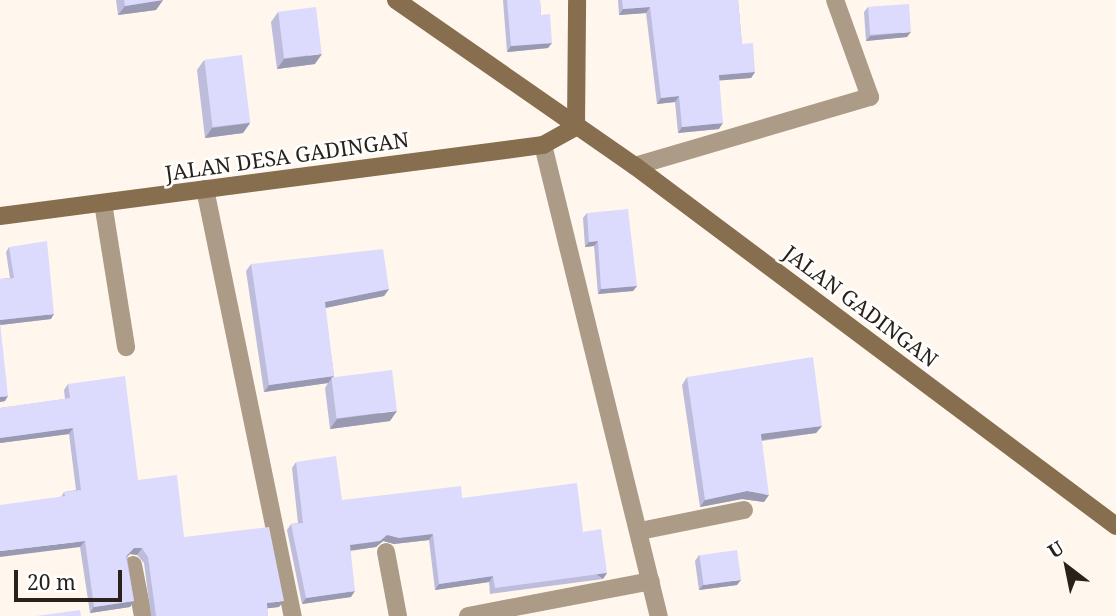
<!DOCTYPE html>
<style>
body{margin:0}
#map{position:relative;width:1116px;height:616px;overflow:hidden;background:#fff7ee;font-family:"Noto Serif",serif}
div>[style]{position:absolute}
.street>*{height:18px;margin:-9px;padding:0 9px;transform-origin:9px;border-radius:9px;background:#ac9b86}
.secondary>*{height:18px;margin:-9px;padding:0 9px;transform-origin:9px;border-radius:9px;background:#866e4f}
.wall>*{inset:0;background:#bdbcda}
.shaded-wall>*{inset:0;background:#9a99b2;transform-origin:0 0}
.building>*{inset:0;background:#dcdbfe;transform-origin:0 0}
span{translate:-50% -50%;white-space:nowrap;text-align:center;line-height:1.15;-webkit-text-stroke:5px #fff;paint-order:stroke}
.street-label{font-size:21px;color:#28221a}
.north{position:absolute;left:1032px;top:532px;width:70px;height:70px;-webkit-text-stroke:5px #fff;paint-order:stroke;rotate:328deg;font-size:19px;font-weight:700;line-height:28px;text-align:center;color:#28221a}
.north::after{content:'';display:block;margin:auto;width:24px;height:32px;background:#28221a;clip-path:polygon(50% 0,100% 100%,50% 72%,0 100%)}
.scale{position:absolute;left:14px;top:570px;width:108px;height:32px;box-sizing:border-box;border:4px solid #28221a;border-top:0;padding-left:9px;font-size:21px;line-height:24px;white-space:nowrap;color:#28221a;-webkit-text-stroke:5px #fff;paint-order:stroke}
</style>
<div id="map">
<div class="street">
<i style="left:543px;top:145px;width:485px;rotate:76.2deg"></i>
<i style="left:635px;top:166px;width:245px;rotate:-16.4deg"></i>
<i style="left:870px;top:97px;width:103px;rotate:-109.8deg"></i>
<i style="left:205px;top:189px;width:436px;rotate:78.4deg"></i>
<i style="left:103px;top:203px;width:146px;rotate:80.9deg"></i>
<i style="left:640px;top:531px;width:106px;rotate:-11.4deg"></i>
<i style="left:386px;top:552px;width:65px;rotate:79.4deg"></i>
<i style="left:133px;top:565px;width:52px;rotate:78.9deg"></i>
<i style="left:468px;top:616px;width:186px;rotate:-10.8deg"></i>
</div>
<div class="secondary">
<i style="left:396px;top:0;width:291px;rotate:34.8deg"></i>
<i style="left:635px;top:166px;width:601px;rotate:36.81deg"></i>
<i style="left:576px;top:127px;width:127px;rotate:-89.5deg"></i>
<i style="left:0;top:216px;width:548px;rotate:-7.45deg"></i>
<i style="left:543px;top:145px;width:38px;rotate:-29deg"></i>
</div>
<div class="wall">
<i style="clip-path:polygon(116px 0,163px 0,156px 10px,118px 15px)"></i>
<i style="clip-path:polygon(503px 0,540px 0,541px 15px,548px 48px,507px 52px)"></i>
<i style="clip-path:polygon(618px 0,738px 0,742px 44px,755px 72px,751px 78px,719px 80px,719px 129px,678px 133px,675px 102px,657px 104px,646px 13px,619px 15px)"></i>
<i style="clip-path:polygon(868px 7px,907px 37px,866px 41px,864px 12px)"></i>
<i style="clip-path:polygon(278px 12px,315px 64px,277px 69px,271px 22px)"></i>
<i style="clip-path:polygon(204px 60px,250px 123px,243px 133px,205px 138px,197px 70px)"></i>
<i style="clip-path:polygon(587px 213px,637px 286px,633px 291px,598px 294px,594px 246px,585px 247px,583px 218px)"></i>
<i style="clip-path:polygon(9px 247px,51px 319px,0 325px,5px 401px,0 402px,0 279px,10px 278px,6px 252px)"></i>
<i style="clip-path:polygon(251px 264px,389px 289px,384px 296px,325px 308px,334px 376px,333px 378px,390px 421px,330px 429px,325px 388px,328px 383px,264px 392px,246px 271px)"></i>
<i style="clip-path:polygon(687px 377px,822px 426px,816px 433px,762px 441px,764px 502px,742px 499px,700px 507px,682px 385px)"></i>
<i style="clip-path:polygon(68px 384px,138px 480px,184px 537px,279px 607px,267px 608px,268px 616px,151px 616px,144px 563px,137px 555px,130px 554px,127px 557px,134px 601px,130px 607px,90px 613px,80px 547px,61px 497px,64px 492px,76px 490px,69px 434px,0 443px,0 408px,65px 399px,64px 390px)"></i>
<i style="clip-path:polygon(296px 462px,342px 500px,462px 498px,583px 532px,607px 573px,603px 579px,490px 594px,489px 582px,435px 590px,429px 540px,394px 544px,383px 541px,376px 547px,351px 551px,351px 597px,302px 604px,287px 530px,291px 524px,298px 523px,292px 468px)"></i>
<i style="clip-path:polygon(699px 555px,737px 585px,699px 590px,695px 561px)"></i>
</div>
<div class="shaded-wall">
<i style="clip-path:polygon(163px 0,156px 10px,118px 15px,125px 6px)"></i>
<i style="clip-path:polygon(650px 7px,646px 13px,619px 15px,623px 9px)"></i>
<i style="clip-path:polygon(911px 32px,907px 37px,866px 41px,870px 36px)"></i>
<i style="clip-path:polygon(552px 43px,548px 48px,507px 52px,511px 46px)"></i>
<i style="clip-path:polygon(322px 54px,315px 64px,277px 69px,284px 59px)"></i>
<i style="clip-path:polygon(755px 72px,751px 78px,714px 81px,719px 75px)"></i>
<i style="clip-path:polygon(679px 96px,675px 102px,657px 104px,661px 98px)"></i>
<i style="clip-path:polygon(250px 123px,243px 133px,205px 138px,212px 128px)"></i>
<i style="clip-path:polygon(723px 123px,719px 129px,678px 133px,682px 127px)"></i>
<i style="clip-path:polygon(598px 241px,594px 246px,585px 247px,589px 242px)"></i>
<i style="clip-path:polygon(637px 286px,633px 291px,598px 294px,601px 289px)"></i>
<i style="clip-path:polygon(389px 289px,384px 296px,320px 309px,325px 302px)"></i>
<i style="clip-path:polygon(54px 314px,51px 319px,0 325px,0 320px)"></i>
<i style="clip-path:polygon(334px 376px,328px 383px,264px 392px,269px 385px)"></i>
<i style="clip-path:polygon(8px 396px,5px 401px,0 402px,0 397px)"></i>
<i style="clip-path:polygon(397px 411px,390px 421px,330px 429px,337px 419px)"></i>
<i style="clip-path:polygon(822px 426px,816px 433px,755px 441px,761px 434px)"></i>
<i style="clip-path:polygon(73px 428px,69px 434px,0 443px,0 438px)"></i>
<i style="clip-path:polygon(747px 491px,769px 495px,764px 502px,742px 499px,700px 507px,705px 500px)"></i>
<i style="clip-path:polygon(433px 534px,429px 540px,394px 544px,383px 541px,376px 547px,346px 551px,350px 545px,387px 535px)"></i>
<i style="clip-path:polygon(85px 541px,80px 547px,0 557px,0 551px)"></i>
<i style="clip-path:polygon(134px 548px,142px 548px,137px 555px,130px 554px,122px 562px)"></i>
<i style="left:607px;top:573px;width:7px;height:113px;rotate:124deg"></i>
<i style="clip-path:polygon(493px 576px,489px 582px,435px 590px,439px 584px)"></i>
<i style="clip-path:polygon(741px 580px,737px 585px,699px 590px,703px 585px)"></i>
<i style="clip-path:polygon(355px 591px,351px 597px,302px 604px,306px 598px)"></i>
<i style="clip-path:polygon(134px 601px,130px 607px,90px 613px,94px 607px)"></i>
<i style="clip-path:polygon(284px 601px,279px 607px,262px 609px,267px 603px)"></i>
</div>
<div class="building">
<i style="clip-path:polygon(124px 0,163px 0,125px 6px)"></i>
<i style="clip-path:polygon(507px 0,540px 0,541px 15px,550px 14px,552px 43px,511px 46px)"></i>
<i style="clip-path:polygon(622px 0,738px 0,742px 44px,753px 43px,755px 72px,719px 75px,723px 123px,682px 127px,679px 96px,661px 98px,650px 7px,623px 9px)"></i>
<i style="left:909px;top:4px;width:28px;height:41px;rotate:86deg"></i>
<i style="left:316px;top:7px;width:47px;height:38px;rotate:83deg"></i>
<i style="left:242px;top:55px;width:68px;height:38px;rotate:83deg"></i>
<i style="clip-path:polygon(628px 209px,637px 286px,601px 289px,598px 241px,589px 242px,587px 213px)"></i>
<i style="clip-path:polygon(47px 241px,54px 314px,0 320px,0 279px,14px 278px,9px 247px)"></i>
<i style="clip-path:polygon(383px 249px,389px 289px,325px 302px,334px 376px,269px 385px,251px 264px)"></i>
<i style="clip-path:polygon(0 322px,8px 396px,0 397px)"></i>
<i style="clip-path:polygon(813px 357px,822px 426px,761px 434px,769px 495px,747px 491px,705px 500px,687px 377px)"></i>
<i style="left:392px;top:370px;width:41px;height:61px;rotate:83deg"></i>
<i style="clip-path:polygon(125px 376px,138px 480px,177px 475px,184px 537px,269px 527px,284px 601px,267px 603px,268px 616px,156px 616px,148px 557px,142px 548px,134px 548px,126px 556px,134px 601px,94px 607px,85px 541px,0 551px,0 505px,65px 496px,64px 492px,81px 490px,73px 428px,0 438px,0 408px,70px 398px,68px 384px)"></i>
<i style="clip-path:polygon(336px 456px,342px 500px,461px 486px,462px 498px,577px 483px,583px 532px,601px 529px,607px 573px,495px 588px,493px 576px,439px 584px,433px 534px,399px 538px,387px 535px,380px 541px,350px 545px,355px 591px,306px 598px,291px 524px,303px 523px,296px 462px)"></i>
<i style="left:737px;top:550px;width:30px;height:38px;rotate:82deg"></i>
<i style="clip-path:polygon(80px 610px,81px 616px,36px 616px)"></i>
</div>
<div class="street-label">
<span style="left:287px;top:156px;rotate:-8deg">JALAN DESA GADINGAN</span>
<span style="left:861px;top:306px;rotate:37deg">JALAN GADINGAN</span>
</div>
<div class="north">U</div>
<div class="scale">20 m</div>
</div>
